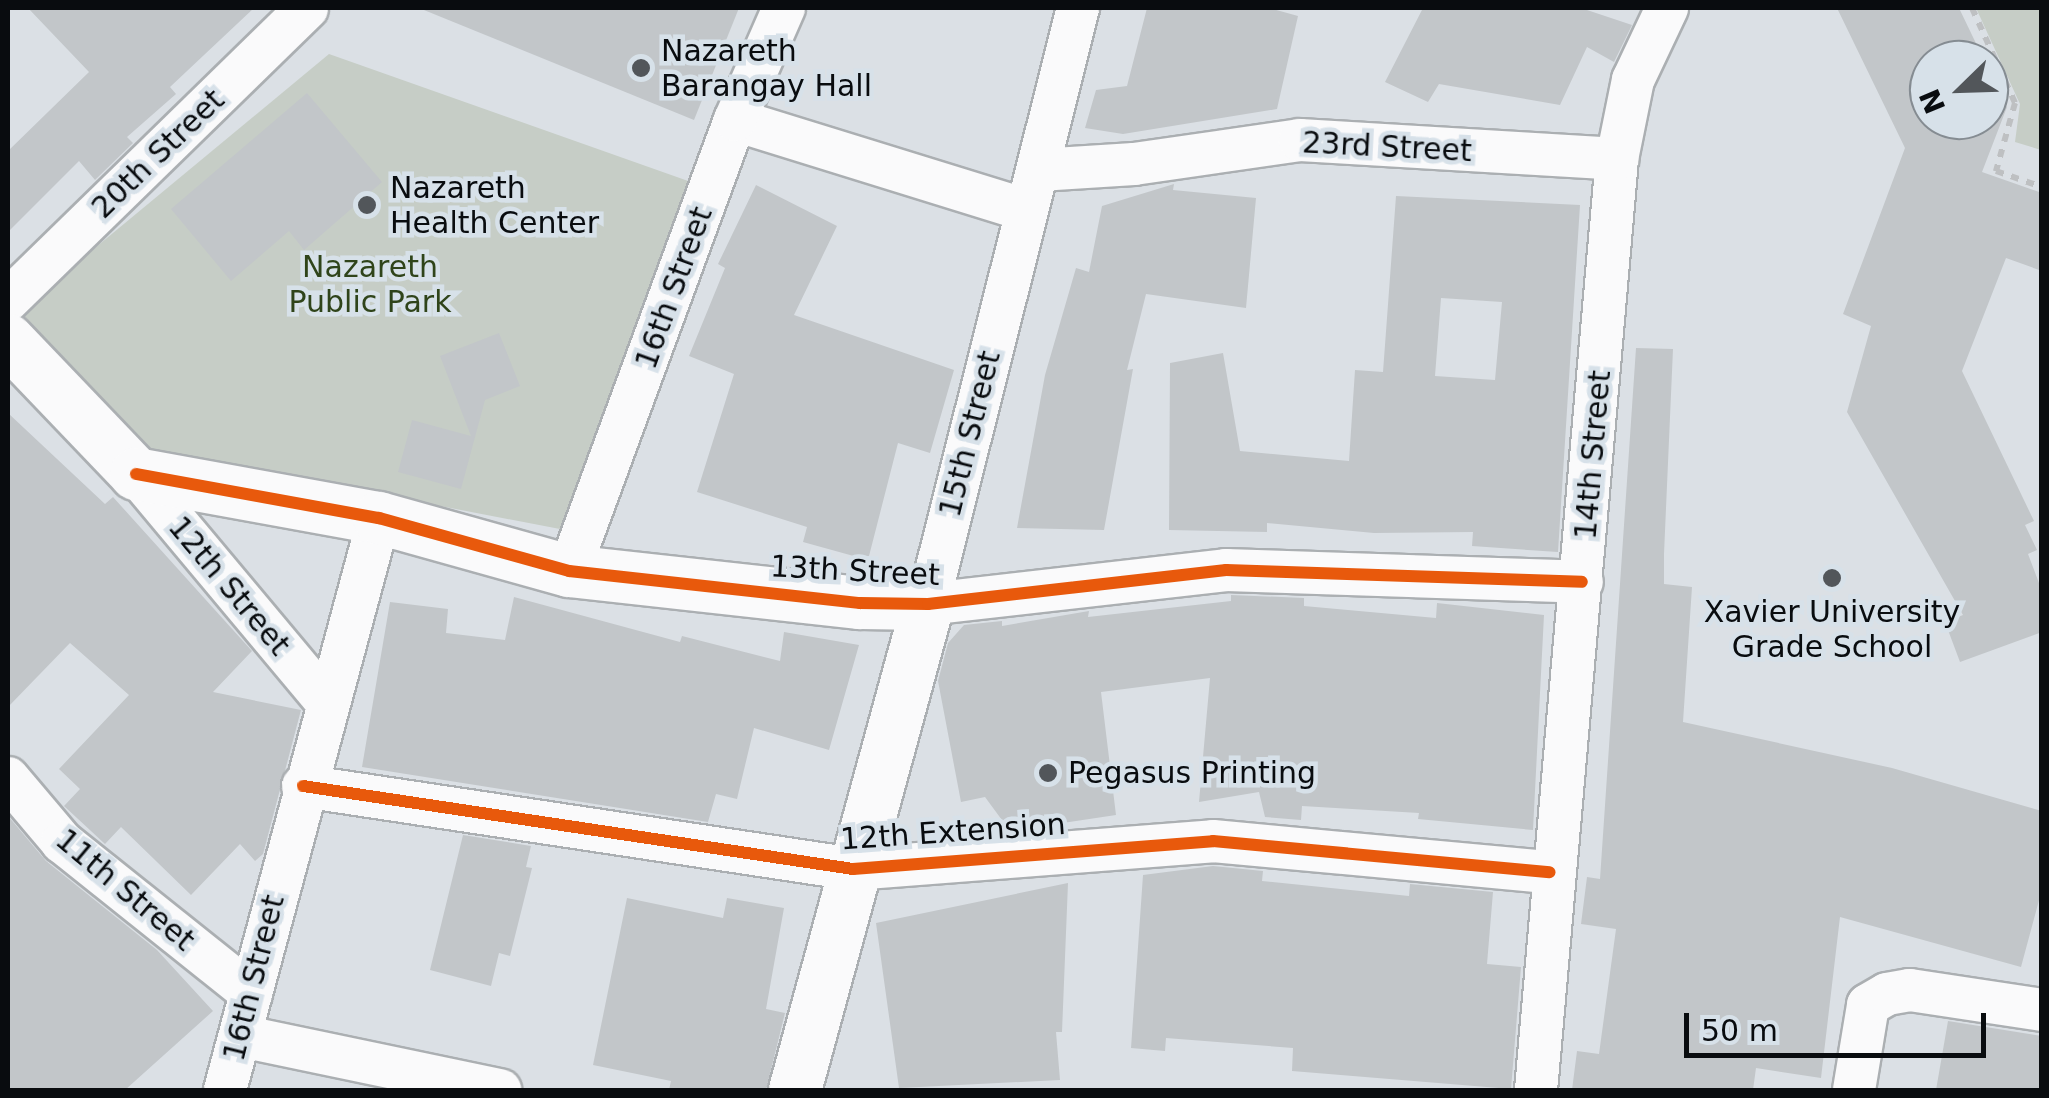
<!DOCTYPE html>
<style>
body{margin:0}
#map{position:relative;width:2049px;height:1098px;overflow:hidden;background:#dbe0e5;font-family:"DejaVu Sans",sans-serif}
div>[style]{position:absolute}
.green>*{inset:0;background:#c6cdc6}
.building>*{inset:0;background:#c2c6c9}
.path>*{height:6px;margin-top:-3px;transform-origin:0;background:repeating-linear-gradient(90deg,#bec0c2 0 8px,transparent 0 16px)}
.roads{filter:drop-shadow(2px 0 #abafb2) drop-shadow(-2px 0 #abafb2) drop-shadow(0 2px #abafb2) drop-shadow(0 -2px #abafb2)}
.minor>*{height:42px;margin:-21px;padding:0 21px;transform-origin:21px;border-radius:21px;background:#fafafb}
.tertiary>*{height:52px;margin:-26px;padding:0 26px;transform-origin:26px;border-radius:26px;background:#fafafb}
.cycleway>*{height:12px;margin:-6px;padding:0 6px;transform-origin:6px;border-radius:6px;background:#e8590c}
.dots>*{width:28px;height:28px;translate:-50% -50%;box-sizing:border-box;border:5px solid #d7e1e9;border-radius:50%}
span{translate:-50% -50%;white-space:nowrap;text-align:center;line-height:1.15;-webkit-text-stroke:9px #d7e1e9;paint-order:stroke}
.poi-label{font-size:30px;color:#090c0f}
.left{translate:0 -50%;text-align:left}
.street-label{font-size:30px;color:#090c0f}
.park-label{font-size:30px;color:#2f441a}
.frame{position:absolute;inset:0;border:10px solid #090c0f;pointer-events:none}
.north{position:absolute;left:1909px;top:40px;width:100px;height:100px;box-sizing:border-box;background:#d7e1e9;border:2px solid #858c92;border-radius:50%;rotate:247deg;font-size:28px;font-weight:700;line-height:40px;text-align:center;color:#090c0f}
.north::after{content:'';display:block;margin:auto;width:35px;height:45px;background:#52565a;clip-path:polygon(50% 0,100% 100%,50% 72%,0 100%)}
.scale{position:absolute;left:1684px;top:1013px;width:302px;height:45px;box-sizing:border-box;border:5px solid #090c0f;border-top:0;padding-left:12px;font-size:30px;line-height:35px;white-space:nowrap;color:#090c0f;-webkit-text-stroke:8px #d7e1e9;paint-order:stroke}
</style>
<div id="map">
<div class="green">
<i style="clip-path:polygon(1976px 8px,2041px 8px,2041px 150px,2015px 142px,2020px 104px)"></i>
<i style="clip-path:polygon(329px 54px,691px 182px,560px 529px,133px 447px,14px 315px)"></i>
</div>
<div class="building">
<i style="clip-path:polygon(28px 8px,254px 8px,170px 87px,176px 94px,127px 137px,133px 143px,95px 180px,79px 161px,8px 232px,8px 151px,89px 72px)"></i>
<i style="clip-path:polygon(419px 8px,739px 8px,694px 120px)"></i>
<i style="clip-path:polygon(1147px 8px,1269px 8px,1298px 16px,1277px 109px,1123px 134px,1085px 128px,1096px 90px,1127px 86px)"></i>
<i style="clip-path:polygon(1423px 8px,1581px 8px,1632px 25px,1614px 62px,1587px 47px,1560px 105px,1439px 84px,1428px 102px,1385px 82px)"></i>
<i style="clip-path:polygon(1837px 8px,1959px 8px,1984px 60px,1929px 60px,1929px 120px,1989px 120px,1989px 70px,2007px 107px,1982px 172px,2042px 193px,2042px 271px,2006px 258px,1962px 371px,2034px 521px,2025px 525px,2037px 550px,2028px 554px,2042px 591px,2042px 632px,1960px 662px,1945px 622px,1963px 615px,1847px 412px,1871px 326px,1843px 314px,1905px 148px)"></i>
<i style="clip-path:polygon(307px 93px,382px 182px,304px 250px,289px 231px,231px 281px,171px 209px)"></i>
<i style="clip-path:polygon(1174px 184px,1173px 190px,1256px 198px,1246px 308px,1146px 294px,1127px 370px,1133px 369px,1104px 530px,1017px 528px,1045px 375px,1076px 268px,1089px 272px,1102px 206px)"></i>
<i style="clip-path:polygon(756px 185px,837px 226px,794px 315px,954px 370px,930px 453px,898px 443px,868px 560px,803px 542px,807px 527px,697px 492px,734px 374px,689px 356px,725px 268px,718px 264px)"></i>
<i style="clip-path:polygon(evenodd,1396px 196px,1580px 205px,1558px 552px,1472px 546px,1473px 532px,1374px 533px,1267px 523px,1267px 532px,1169px 530px,1170px 363px,1223px 353px,1240px 451px,1349px 461px,1355px 370px,1383px 372px,1396px 196px,1441px 298px,1502px 302px,1495px 380px,1435px 376px,1441px 298px)"></i>
<i style="clip-path:polygon(499px 333px,520px 386px,485px 400px,461px 489px,398px 472px,412px 420px,471px 436px,440px 356px)"></i>
<i style="clip-path:polygon(1636px 348px,1673px 349px,1664px 554px,1664px 584px,1692px 587px,1683px 722px,1892px 768px,2042px 811px,2042px 889px,2021px 967px,1840px 917px,1821px 1078px,1756px 1068px,1753px 1090px,1572px 1090px,1577px 1051px,1599px 1054px,1616px 929px,1581px 924px,1587px 877px,1600px 879px)"></i>
<i style="clip-path:polygon(8px 413px,105px 504px,113px 497px,252px 651px,213px 692px,301px 710px,263px 854px,255px 861px,240px 844px,191px 895px,121px 827px,105px 844px,64px 806px,80px 789px,59px 769px,129px 695px,70px 643px,8px 707px)"></i>
<i style="clip-path:polygon(1231px 595px,1304px 598px,1304px 606px,1436px 618px,1437px 603px,1544px 615px,1533px 830px,1418px 819px,1419px 813px,1302px 806px,1301px 820px,1265px 817px,1259px 792px,1199px 802px,1210px 678px,1101px 692px,1116px 815px,1010px 831px,985px 797px,961px 802px,938px 681px,948px 643px,964px 625px,1002px 621px,1002px 626px,1089px 611px,1088px 617px,1231px 601px)"></i>
<i style="clip-path:polygon(514px 597px,680px 642px,682px 636px,780px 661px,784px 632px,859px 645px,829px 750px,754px 728px,737px 799px,716px 794px,708px 822px,362px 767px,390px 602px,448px 609px,446px 633px,505px 640px)"></i>
<i style="clip-path:polygon(8px 816px,46px 861px,157px 950px,213px 1011px,125px 1090px,8px 1090px)"></i>
<i style="clip-path:polygon(463px 835px,531px 846px,526px 867px,532px 868px,510px 956px,499px 953px,491px 986px,430px 970px)"></i>
<i style="clip-path:polygon(1213px 866px,1263px 871px,1262px 881px,1409px 896px,1410px 884px,1493px 892px,1487px 964px,1521px 967px,1511px 1089px,1292px 1071px,1293px 1048px,1166px 1038px,1165px 1051px,1131px 1048px,1143px 875px)"></i>
<i style="clip-path:polygon(1068px 883px,1062px 1032px,1056px 1032px,1060px 1080px,899px 1088px,876px 923px)"></i>
<i style="clip-path:polygon(627px 898px,723px 918px,727px 898px,784px 908px,766px 1009px,785px 1013px,766px 1090px,669px 1090px,671px 1081px,593px 1065px)"></i>
<i style="clip-path:polygon(1948px 1021px,2042px 1036px,2042px 1090px,1936px 1090px)"></i>
</div>
<div class="path">
<i style="left:1972px;top:8px;width:104px;rotate:65.6deg"></i>
<i style="left:2015px;top:103px;width:71px;rotate:105.6deg"></i>
<i style="left:1996px;top:171px;width:49px;rotate:19.2deg"></i>
</div>
<div class="roads">
<div class="minor">
<i style="left:1078px;top:8px;width:615px;rotate:104.13deg"></i>
<i style="left:928px;top:604px;width:300px;rotate:-6.5deg"></i>
<i style="left:1226px;top:570px;width:356px;rotate:1.9deg"></i>
<i style="left:735px;top:120px;width:304px;rotate:17.2deg"></i>
<i style="left:1039px;top:170px;width:95px;rotate:-3.6deg"></i>
<i style="left:1134px;top:164px;width:168px;rotate:-8.2deg"></i>
<i style="left:1300px;top:140px;width:318px;rotate:3.4deg"></i>
<i style="left:8px;top:300px;width:418px;rotate:-44.3deg"></i>
<i style="left:136px;top:474px;width:296px;rotate:50.1deg"></i>
<i style="left:569px;top:571px;width:481px;rotate:-69.8deg"></i>
<i style="left:735px;top:120px;width:122px;rotate:-66.4deg"></i>
<i style="left:8px;top:778px;width:84px;rotate:49.8deg"></i>
<i style="left:62px;top:842px;width:242px;rotate:38.6deg"></i>
<i style="left:303px;top:786px;width:556px;rotate:8.58deg"></i>
<i style="left:853px;top:869px;width:361px;rotate:-4.4deg"></i>
<i style="left:1213px;top:841px;width:338px;rotate:5.3deg"></i>
<i style="left:241px;top:1036px;width:265px;rotate:11.8deg"></i>
<i style="left:225px;top:1090px;width:592px;rotate:-74.93deg"></i>
<i style="left:1536px;top:1090px;width:935px;rotate:-85.03deg"></i>
<i style="left:1617px;top:159px;width:81px;rotate:-78.6deg"></i>
<i style="left:1633px;top:80px;width:80px;rotate:-64.7deg"></i>
<i style="left:1854px;top:1090px;width:86px;rotate:-80.6deg"></i>
<i style="left:1868px;top:1005px;width:22px;rotate:-30deg"></i>
<i style="left:1887px;top:994px;width:23px;rotate:-10deg"></i>
<i style="left:1910px;top:990px;width:134px;rotate:8.6deg"></i>
</div>
<div class="tertiary">
<i style="left:8px;top:340px;width:185px;rotate:46.3deg"></i>
<i style="left:136px;top:474px;width:247px;rotate:10.3deg"></i>
<i style="left:379px;top:518px;width:197px;rotate:15.6deg"></i>
<i style="left:569px;top:571px;width:293px;rotate:6.3deg"></i>
<i style="left:860px;top:603px;width:68px;rotate:0.8deg"></i>
<i style="left:928px;top:604px;width:504px;rotate:105.3deg"></i>
</div>
</div>
<div class="cycleway">
<i style="left:136px;top:474px;width:247px;rotate:10.3deg"></i>
<i style="left:379px;top:518px;width:197px;rotate:15.6deg"></i>
<i style="left:569px;top:571px;width:293px;rotate:6.3deg"></i>
<i style="left:860px;top:603px;width:68px;rotate:0.8deg"></i>
<i style="left:928px;top:604px;width:300px;rotate:-6.5deg"></i>
<i style="left:1226px;top:570px;width:356px;rotate:1.9deg"></i>
<i style="left:303px;top:786px;width:556px;rotate:8.58deg"></i>
<i style="left:853px;top:869px;width:361px;rotate:-4.4deg"></i>
<i style="left:1213px;top:841px;width:338px;rotate:5.3deg"></i>
</div>
<div class="dots">
<i style="left:641px;top:68px;background:#52565a"></i>
<i style="left:367px;top:205px;background:#52565a"></i>
<i style="left:1832px;top:578px;background:#52565a"></i>
<i style="left:1048px;top:773px;background:#52565a"></i>
</div>
<div class="poi-label">
<span class="left" style="left:661px;top:68px">Nazareth<br>Barangay Hall</span>
<span class="left" style="left:390px;top:205px">Nazareth<br>Health Center</span>
<span style="left:1832px;top:629px">Xavier University<br>Grade School</span>
<span class="left" style="left:1068px;top:773px">Pegasus Printing</span>
</div>
<div class="street-label">
<span style="left:1387px;top:147px;rotate:3deg">23rd Street</span>
<span style="left:158px;top:154px;rotate:-44deg">20th Street</span>
<span style="left:674px;top:288px;rotate:-70deg">16th Street</span>
<span style="left:970px;top:434px;rotate:-76deg">15th Street</span>
<span style="left:1593px;top:455px;rotate:-85deg">14th Street</span>
<span style="left:855px;top:571px;rotate:3deg">13th Street</span>
<span style="left:229px;top:586px;rotate:50deg">12th Street</span>
<span style="left:953px;top:832px;rotate:-4deg">12th Extension</span>
<span style="left:125px;top:890px;rotate:40deg">11th Street</span>
<span style="left:254px;top:978px;rotate:-76deg">16th Street</span>
</div>
<div class="park-label">
<span style="left:370px;top:284px">Nazareth<br>Public Park</span>
</div>
<div class="frame"></div>
<div class="north">N</div>
<div class="scale">50 m</div>
</div>
